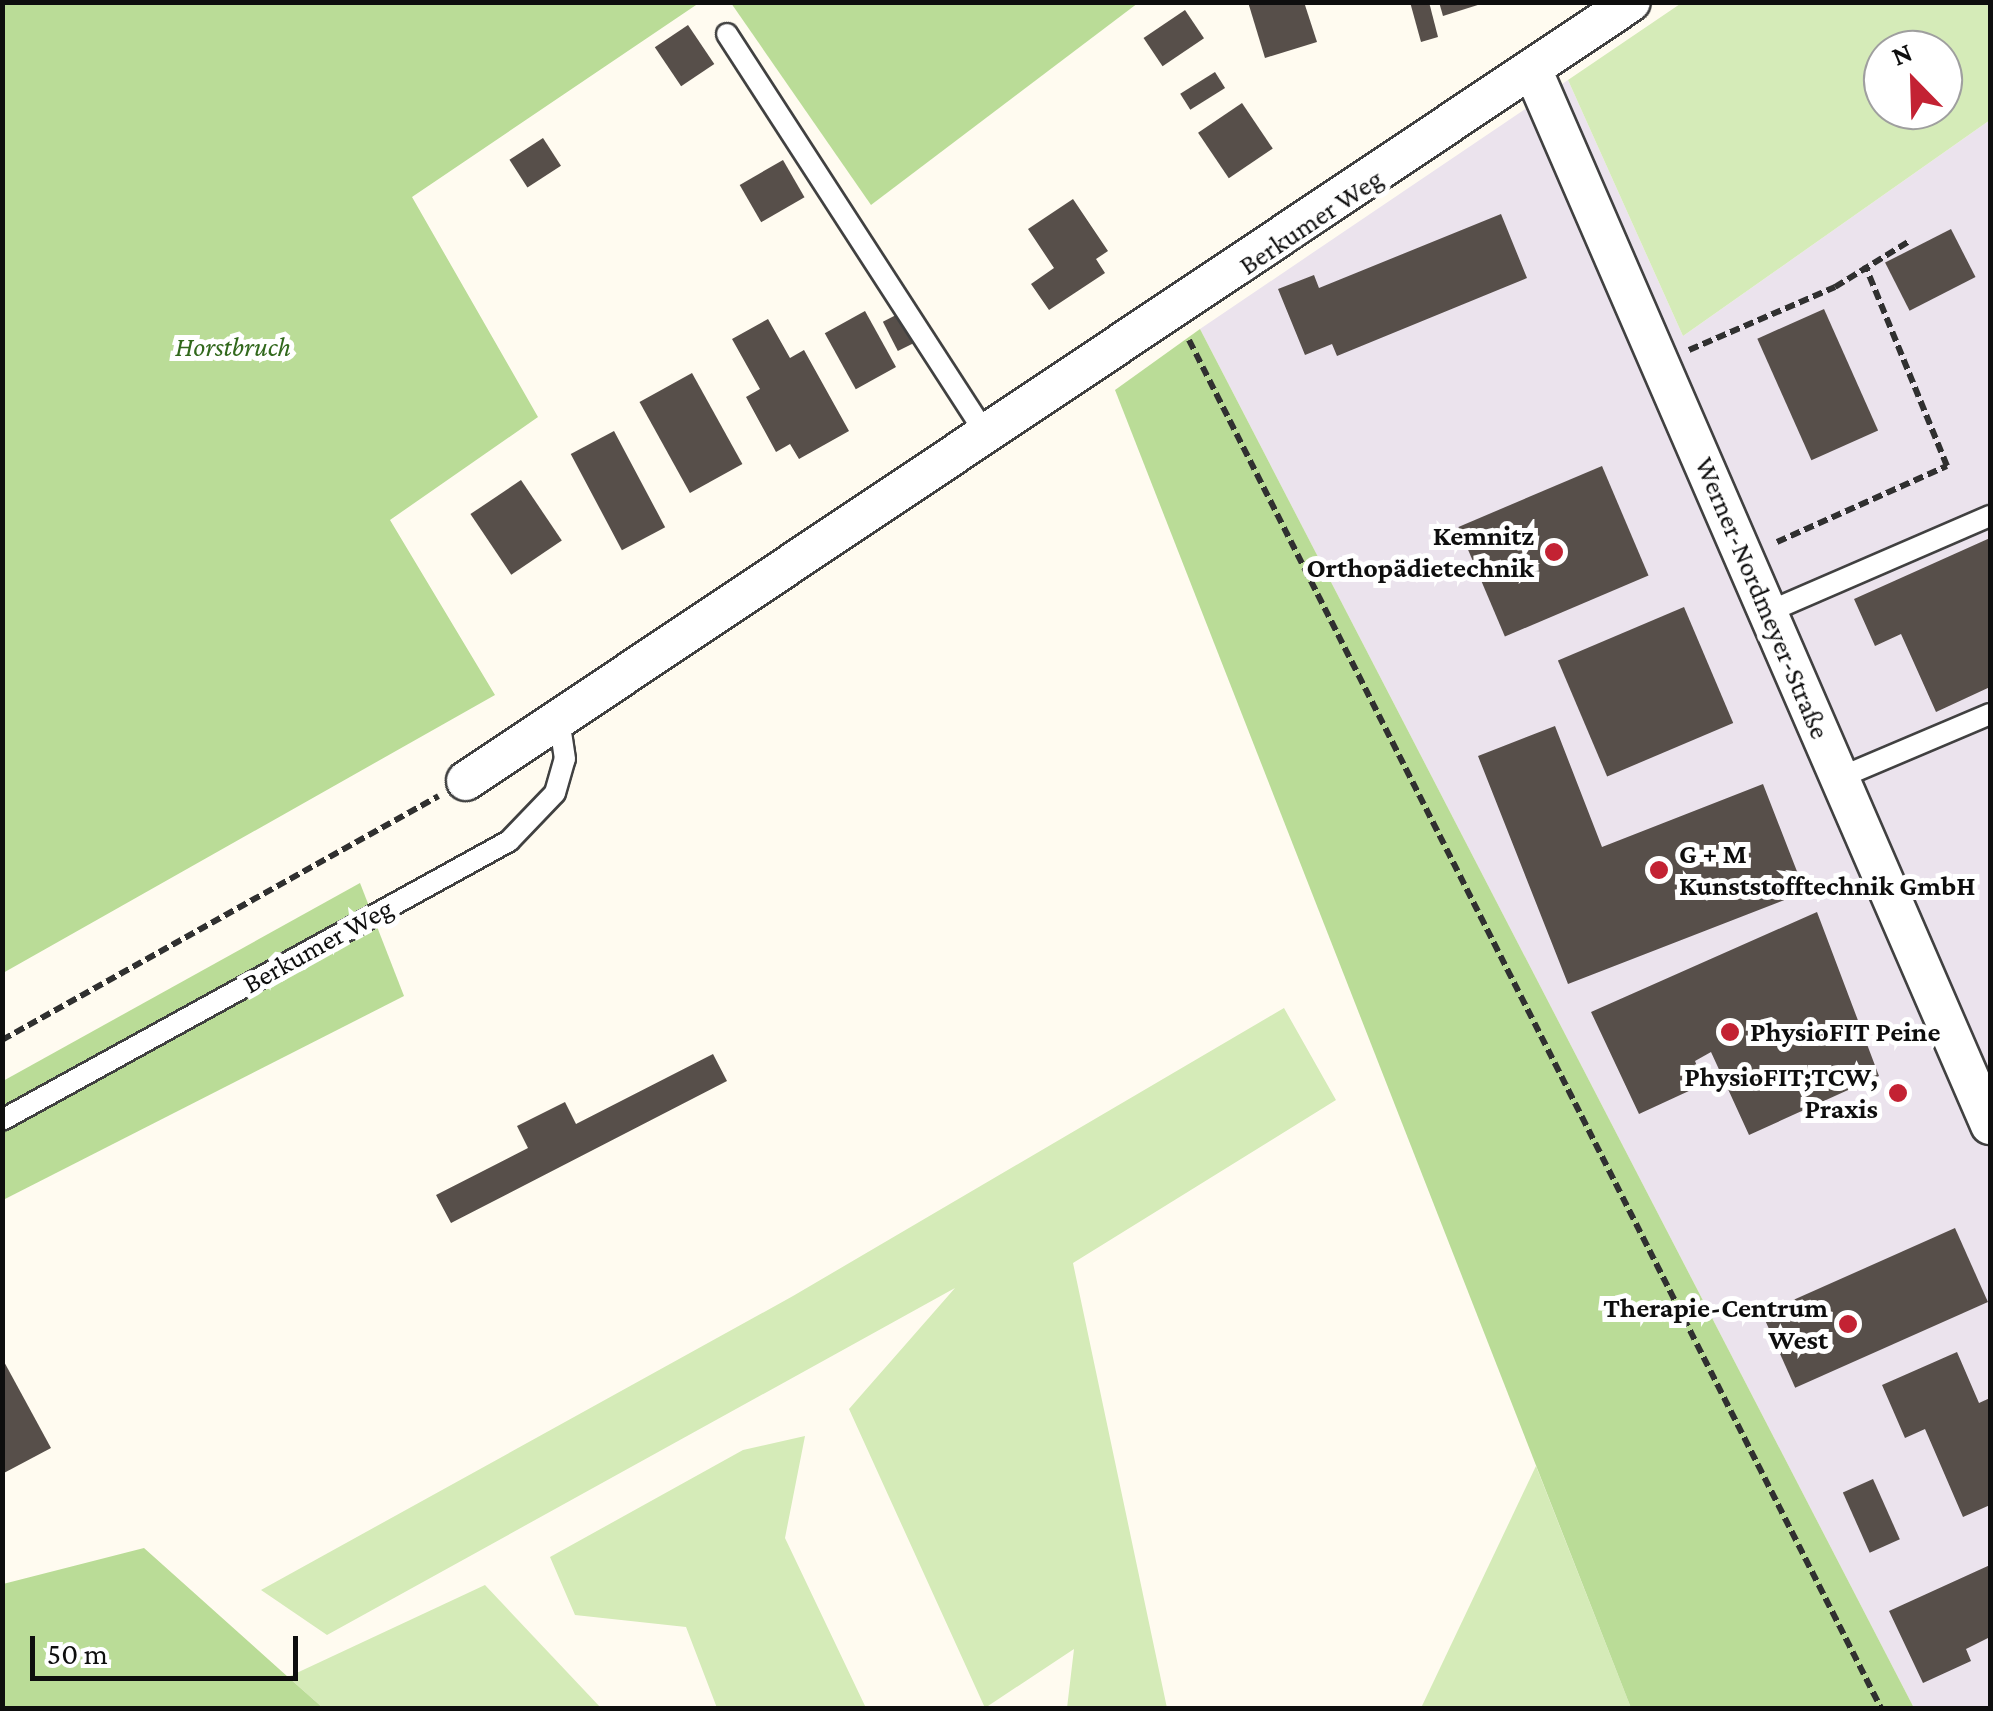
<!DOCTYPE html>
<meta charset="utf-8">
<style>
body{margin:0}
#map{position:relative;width:1993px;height:1711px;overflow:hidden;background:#fffbf0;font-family:"Crimson Pro",serif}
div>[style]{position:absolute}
.industrial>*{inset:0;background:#ebe3ed}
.green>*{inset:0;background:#d5ebb8}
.forest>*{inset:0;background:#badc97}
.building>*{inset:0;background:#574f4a;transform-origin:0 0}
.path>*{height:6px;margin-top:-3px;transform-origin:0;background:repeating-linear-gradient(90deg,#303030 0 10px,transparent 0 15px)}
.roads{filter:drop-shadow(2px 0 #414141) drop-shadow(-2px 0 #414141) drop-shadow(0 2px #414141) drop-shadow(0 -2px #414141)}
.service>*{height:20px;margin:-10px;padding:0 10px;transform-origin:10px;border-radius:10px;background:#fff}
.minor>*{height:38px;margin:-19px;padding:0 19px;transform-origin:19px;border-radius:19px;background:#fff}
.dots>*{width:28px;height:28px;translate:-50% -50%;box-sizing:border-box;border:5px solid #fff;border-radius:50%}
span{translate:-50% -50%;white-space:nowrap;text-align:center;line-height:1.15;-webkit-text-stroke:10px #fff;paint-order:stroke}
.street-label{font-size:28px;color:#0e0e0e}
.park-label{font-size:28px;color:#31681c;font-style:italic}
.poi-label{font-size:28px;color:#0e0e0e;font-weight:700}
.right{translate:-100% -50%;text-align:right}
.left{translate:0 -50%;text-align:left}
.frame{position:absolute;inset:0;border:5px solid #0e0e0e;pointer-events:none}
.north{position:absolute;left:1863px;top:30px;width:100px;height:100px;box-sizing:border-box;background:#fff;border:2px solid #9f9f9f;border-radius:50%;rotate:337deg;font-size:28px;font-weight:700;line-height:40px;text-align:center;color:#0e0e0e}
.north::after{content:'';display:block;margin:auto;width:35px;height:45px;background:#c32233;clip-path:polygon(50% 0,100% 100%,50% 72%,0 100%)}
.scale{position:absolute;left:30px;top:1636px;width:268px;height:45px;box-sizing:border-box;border:5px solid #0e0e0e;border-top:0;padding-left:12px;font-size:30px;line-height:35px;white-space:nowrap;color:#0e0e0e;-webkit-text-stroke:8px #fff;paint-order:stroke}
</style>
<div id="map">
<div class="industrial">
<i style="clip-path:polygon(1568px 80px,1683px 336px,1990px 120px,1990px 1708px,1914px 1708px,1200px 329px)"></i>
</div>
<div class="green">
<i style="clip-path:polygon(evenodd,1683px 2px,1990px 3px,1990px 120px,1683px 336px,1568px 80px,1683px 2px,1883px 50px,1943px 50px,1943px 110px,1883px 110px,1883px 50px)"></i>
<i style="clip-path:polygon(1284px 1008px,1336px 1100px,1073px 1263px,1167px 1708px,1067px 1708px,1074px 1649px,985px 1708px,849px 1409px,955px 1288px,327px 1635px,261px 1590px,793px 1296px)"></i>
<i style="clip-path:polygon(805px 1436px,785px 1538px,866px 1708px,717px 1708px,686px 1627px,575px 1615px,550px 1557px,743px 1450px)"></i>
<i style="clip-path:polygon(1536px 1466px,1631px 1708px,1421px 1708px)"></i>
<i style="clip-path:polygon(485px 1585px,601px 1708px,323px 1708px,288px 1677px)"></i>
</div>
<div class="forest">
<i style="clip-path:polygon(3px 2px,699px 3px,412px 197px,538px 417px,390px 520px,495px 695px,3px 973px)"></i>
<i style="clip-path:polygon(731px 3px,1138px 3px,871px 205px)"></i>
<i style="clip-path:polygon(1200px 329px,1914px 1708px,1631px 1708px,1115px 390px)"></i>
<i style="clip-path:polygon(360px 883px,404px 996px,3px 1200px,3px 1081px)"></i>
<i style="clip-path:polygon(144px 1548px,288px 1677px,323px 1708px,3px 1708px,3px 1584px)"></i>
</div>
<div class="building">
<i style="clip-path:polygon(1248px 2px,1304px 2px,1317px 42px,1265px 58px)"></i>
<i style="clip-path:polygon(1410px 2px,1429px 2px,1438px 37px,1421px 42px)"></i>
<i style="clip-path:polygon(1439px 2px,1484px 2px,1484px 3px,1443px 16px)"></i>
<i style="left:1185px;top:10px;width:34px;height:50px;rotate:56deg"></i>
<i style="left:688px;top:25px;width:47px;height:40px;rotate:56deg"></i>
<i style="left:1215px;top:72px;width:19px;height:41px;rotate:58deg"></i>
<i style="left:1242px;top:103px;width:55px;height:53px;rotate:56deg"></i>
<i style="left:543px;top:138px;width:33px;height:40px;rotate:57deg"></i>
<i style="left:783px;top:160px;width:43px;height:50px;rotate:60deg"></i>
<i style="clip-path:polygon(1073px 199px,1108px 251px,1096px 259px,1105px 273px,1049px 310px,1031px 284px,1054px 268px,1028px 229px)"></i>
<i style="clip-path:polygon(1501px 214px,1527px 278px,1337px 356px,1332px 344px,1305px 355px,1278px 289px,1314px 275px,1319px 288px)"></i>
<i style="left:1951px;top:229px;width:54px;height:74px;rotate:63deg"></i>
<i style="left:1824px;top:309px;width:133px;height:73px;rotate:66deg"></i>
<i style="left:865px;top:311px;width:64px;height:46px;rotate:61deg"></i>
<i style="left:898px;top:314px;width:33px;height:17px;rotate:63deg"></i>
<i style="clip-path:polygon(768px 319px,790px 358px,804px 350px,849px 431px,799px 459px,790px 444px,776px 452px,746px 397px,760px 389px,732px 339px)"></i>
<i style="left:692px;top:373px;width:104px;height:60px;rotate:61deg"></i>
<i style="left:614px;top:431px;width:109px;height:49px;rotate:62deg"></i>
<i style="left:1602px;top:466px;width:119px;height:156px;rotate:67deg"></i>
<i style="left:521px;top:480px;width:73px;height:61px;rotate:56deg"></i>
<i style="clip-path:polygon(1990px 538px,1990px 687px,1936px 712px,1901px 634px,1875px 646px,1854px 599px)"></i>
<i style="left:1684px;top:607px;width:126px;height:137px;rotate:67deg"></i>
<i style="clip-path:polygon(1555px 726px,1602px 847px,1763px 784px,1805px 892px,1568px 984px,1478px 756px)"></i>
<i style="clip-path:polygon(1817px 912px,1879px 1076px,1749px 1135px,1711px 1052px,1695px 1061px,1704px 1084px,1639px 1114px,1591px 1012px)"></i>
<i style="clip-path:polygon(713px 1054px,727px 1081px,451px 1223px,436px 1195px,528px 1148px,517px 1126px,565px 1102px,576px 1124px)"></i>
<i style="left:1955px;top:1228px;width:81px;height:211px;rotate:66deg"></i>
<i style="clip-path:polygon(1957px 1352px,1979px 1403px,1990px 1398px,1990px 1505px,1963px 1517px,1925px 1429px,1905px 1438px,1882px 1385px)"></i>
<i style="clip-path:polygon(2px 1358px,51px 1448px,2px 1474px)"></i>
<i style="left:1873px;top:1479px;width:66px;height:33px;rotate:66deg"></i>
<i style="clip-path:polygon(1990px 1565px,1990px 1637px,1966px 1649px,1971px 1661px,1923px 1683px,1889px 1611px)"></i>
</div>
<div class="path">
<i style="left:1189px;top:340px;width:1533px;rotate:63.17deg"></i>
<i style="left:1689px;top:350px;width:159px;rotate:-23.3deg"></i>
<i style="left:1835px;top:287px;width:89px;rotate:-31.7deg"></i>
<i style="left:1777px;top:542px;width:186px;rotate:-24.1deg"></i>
<i style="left:1947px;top:466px;width:217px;rotate:-112.2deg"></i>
<i style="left:2px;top:1040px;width:500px;rotate:-29.2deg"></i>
</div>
<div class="roads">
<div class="service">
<i style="left:727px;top:34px;width:480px;rotate:57.1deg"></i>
<i style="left:1768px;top:612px;width:242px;rotate:-23.4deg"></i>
<i style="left:1839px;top:778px;width:164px;rotate:-23deg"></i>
<i style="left:2px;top:1120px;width:579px;rotate:-28.82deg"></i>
<i style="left:509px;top:841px;width:66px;rotate:-46.2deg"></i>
<i style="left:555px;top:793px;width:35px;rotate:-74deg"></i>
<i style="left:565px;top:759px;width:40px;rotate:-98.5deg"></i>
</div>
<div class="minor">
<i style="left:1533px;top:71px;width:1149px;rotate:66.56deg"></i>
<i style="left:466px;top:781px;width:1401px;rotate:-33.77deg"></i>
</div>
</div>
<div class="dots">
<i style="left:1554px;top:552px;background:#c32233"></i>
<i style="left:1659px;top:870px;background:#c32233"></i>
<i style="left:1730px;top:1032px;background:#c32233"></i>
<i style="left:1898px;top:1093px;background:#c32233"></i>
<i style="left:1848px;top:1324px;background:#c32233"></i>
</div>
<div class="street-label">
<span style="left:1311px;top:222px;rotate:-34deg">Berkumer Weg</span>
<span style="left:1762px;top:598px;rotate:67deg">Werner-Nordmeyer-Straße</span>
<span style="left:318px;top:946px;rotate:-29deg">Berkumer Weg</span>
</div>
<div class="park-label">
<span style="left:233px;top:347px">Horstbruch</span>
</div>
<div class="poi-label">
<span class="right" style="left:1534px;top:552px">Kemnitz<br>Orthopädietechnik</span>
<span class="left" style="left:1679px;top:870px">G + M<br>Kunststofftechnik GmbH</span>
<span class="left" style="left:1750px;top:1032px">PhysioFIT Peine</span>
<span class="right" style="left:1878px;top:1093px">PhysioFIT;TCW,<br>Praxis</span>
<span class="right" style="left:1828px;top:1324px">Therapie-Centrum<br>West</span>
</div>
<div class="frame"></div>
<div class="north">N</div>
<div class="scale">50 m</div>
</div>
